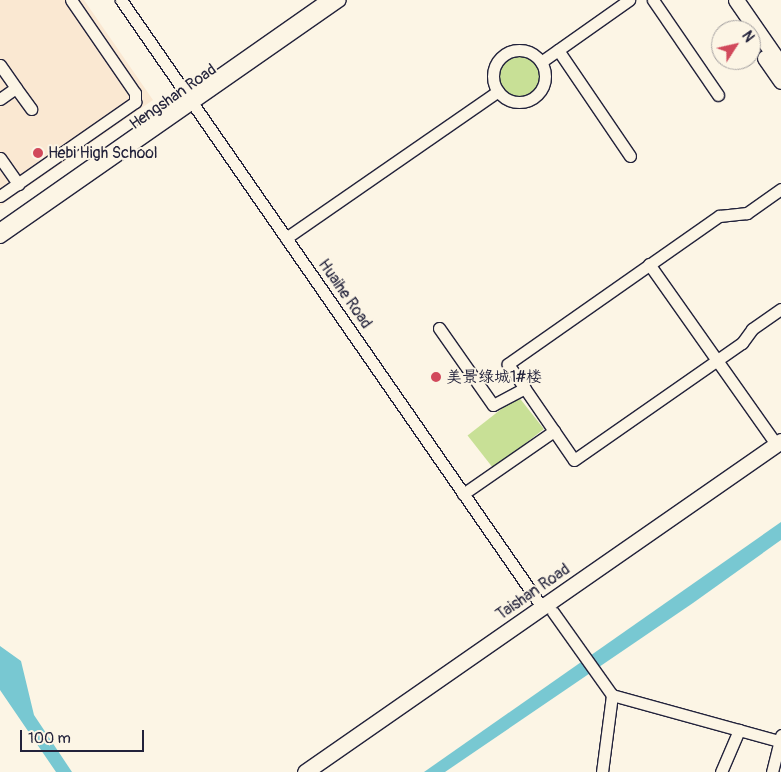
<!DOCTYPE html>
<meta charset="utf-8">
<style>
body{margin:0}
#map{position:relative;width:781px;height:772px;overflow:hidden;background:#fcf5e5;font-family:Pangolin,"LXGW WenKai TC",sans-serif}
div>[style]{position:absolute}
.built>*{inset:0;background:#fae8d2}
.green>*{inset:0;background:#c8e096;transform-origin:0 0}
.round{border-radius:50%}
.water>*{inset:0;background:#78c8d2}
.roads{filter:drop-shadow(1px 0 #22223b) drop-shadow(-1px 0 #22223b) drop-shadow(0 1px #22223b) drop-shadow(0 -1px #22223b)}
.minor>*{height:11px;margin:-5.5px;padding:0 5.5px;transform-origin:5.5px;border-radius:5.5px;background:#fcf5e5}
.minor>.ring{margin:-5.5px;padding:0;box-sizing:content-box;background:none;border:11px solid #fcf5e5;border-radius:50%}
.major>*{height:15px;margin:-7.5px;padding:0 7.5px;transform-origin:7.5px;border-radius:7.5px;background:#fcf5e5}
.dots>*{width:14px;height:14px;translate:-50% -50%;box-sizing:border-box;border:2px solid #fcf5e5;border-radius:50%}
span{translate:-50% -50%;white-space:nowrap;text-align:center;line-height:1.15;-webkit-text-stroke:4px #fcf5e5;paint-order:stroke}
.street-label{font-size:16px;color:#22223b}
.poi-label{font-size:16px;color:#22223b}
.left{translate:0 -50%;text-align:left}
.north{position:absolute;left:711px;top:20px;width:50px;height:50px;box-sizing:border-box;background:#fcf5e5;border:1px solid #a5a1a1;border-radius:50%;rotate:55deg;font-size:14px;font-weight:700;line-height:20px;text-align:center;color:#22223b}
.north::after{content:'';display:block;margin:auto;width:18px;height:22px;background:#d1495b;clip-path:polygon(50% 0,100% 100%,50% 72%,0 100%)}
.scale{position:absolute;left:20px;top:730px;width:124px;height:22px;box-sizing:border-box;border:2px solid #22223b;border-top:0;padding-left:6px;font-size:15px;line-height:18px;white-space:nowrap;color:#22223b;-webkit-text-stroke:4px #fcf5e5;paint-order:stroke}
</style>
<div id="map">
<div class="built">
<i style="clip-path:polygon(0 0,84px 0,153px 100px,0 206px)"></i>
</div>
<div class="green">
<i class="round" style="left:498px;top:55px;width:42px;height:42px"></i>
<i style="left:518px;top:396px;width:42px;height:64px;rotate:52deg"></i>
</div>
<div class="water">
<i style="clip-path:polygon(781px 522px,781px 540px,693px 603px,445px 772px,424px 772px)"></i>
<i style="clip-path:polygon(0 646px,21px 661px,34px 715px,72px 772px,56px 772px,0 690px)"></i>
</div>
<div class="roads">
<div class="minor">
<i style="left:121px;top:0;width:739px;rotate:55.26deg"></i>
<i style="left:653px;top:0;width:115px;rotate:55.6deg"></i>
<i style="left:558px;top:50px;width:128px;rotate:55.8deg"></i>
<i class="ring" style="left:493px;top:50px;width:41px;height:41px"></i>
<i style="left:541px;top:62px;width:108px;rotate:-35.2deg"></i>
<i style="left:0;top:65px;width:28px;rotate:55deg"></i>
<i style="left:0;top:99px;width:19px;rotate:-35deg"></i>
<i style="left:16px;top:88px;width:26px;rotate:54deg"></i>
<i style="left:0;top:158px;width:32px;rotate:55deg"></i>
<i style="left:781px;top:189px;width:42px;rotate:144.8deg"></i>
<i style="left:747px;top:213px;width:28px;rotate:174deg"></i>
<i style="left:719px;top:216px;width:258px;rotate:145deg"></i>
<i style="left:508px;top:364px;width:116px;rotate:55.5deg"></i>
<i style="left:574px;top:460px;width:205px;rotate:-34.9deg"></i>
<i style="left:742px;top:343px;width:17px;rotate:-54deg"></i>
<i style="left:752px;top:329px;width:35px;rotate:-35deg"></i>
<i style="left:0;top:196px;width:165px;rotate:-34.8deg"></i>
<i style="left:135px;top:102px;width:9px;rotate:-90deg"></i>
<i style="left:135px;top:93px;width:113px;rotate:-124.5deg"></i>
<i style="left:0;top:228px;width:398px;rotate:-35deg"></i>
<i style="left:0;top:237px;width:414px;rotate:-34.9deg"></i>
<i style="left:286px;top:238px;width:258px;rotate:-34.7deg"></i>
<i style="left:649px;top:264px;width:220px;rotate:54.8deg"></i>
<i style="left:439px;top:328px;width:94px;rotate:55deg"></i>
<i style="left:493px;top:405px;width:36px;rotate:-28deg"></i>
<i style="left:463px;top:494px;width:111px;rotate:-34.7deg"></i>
<i style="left:553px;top:612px;width:102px;rotate:54.6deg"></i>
<i style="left:612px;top:695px;width:173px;rotate:15.4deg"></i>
<i style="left:602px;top:772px;width:78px;rotate:-82.6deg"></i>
<i style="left:721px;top:772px;width:46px;rotate:-66.8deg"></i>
<i style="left:772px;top:772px;width:38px;rotate:-76deg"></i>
</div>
<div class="major">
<i style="left:736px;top:0;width:79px;rotate:55.3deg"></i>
<i style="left:765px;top:58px;width:28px;rotate:55deg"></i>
<i style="left:305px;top:772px;width:580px;rotate:-34.81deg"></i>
</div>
</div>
<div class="dots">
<i style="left:38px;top:153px;background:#d1495b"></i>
<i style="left:436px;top:377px;background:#d1495b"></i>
</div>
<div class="street-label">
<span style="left:173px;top:97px;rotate:-35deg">Hengshan Road</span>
<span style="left:345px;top:294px;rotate:55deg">Huaihe Road</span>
<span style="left:533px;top:592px;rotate:-35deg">Taishan Road</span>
</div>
<div class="poi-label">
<span class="left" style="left:48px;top:153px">Hebi High School</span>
<span class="left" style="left:446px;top:377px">美景绿城1#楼</span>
</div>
<div class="north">N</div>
<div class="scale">100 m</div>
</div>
